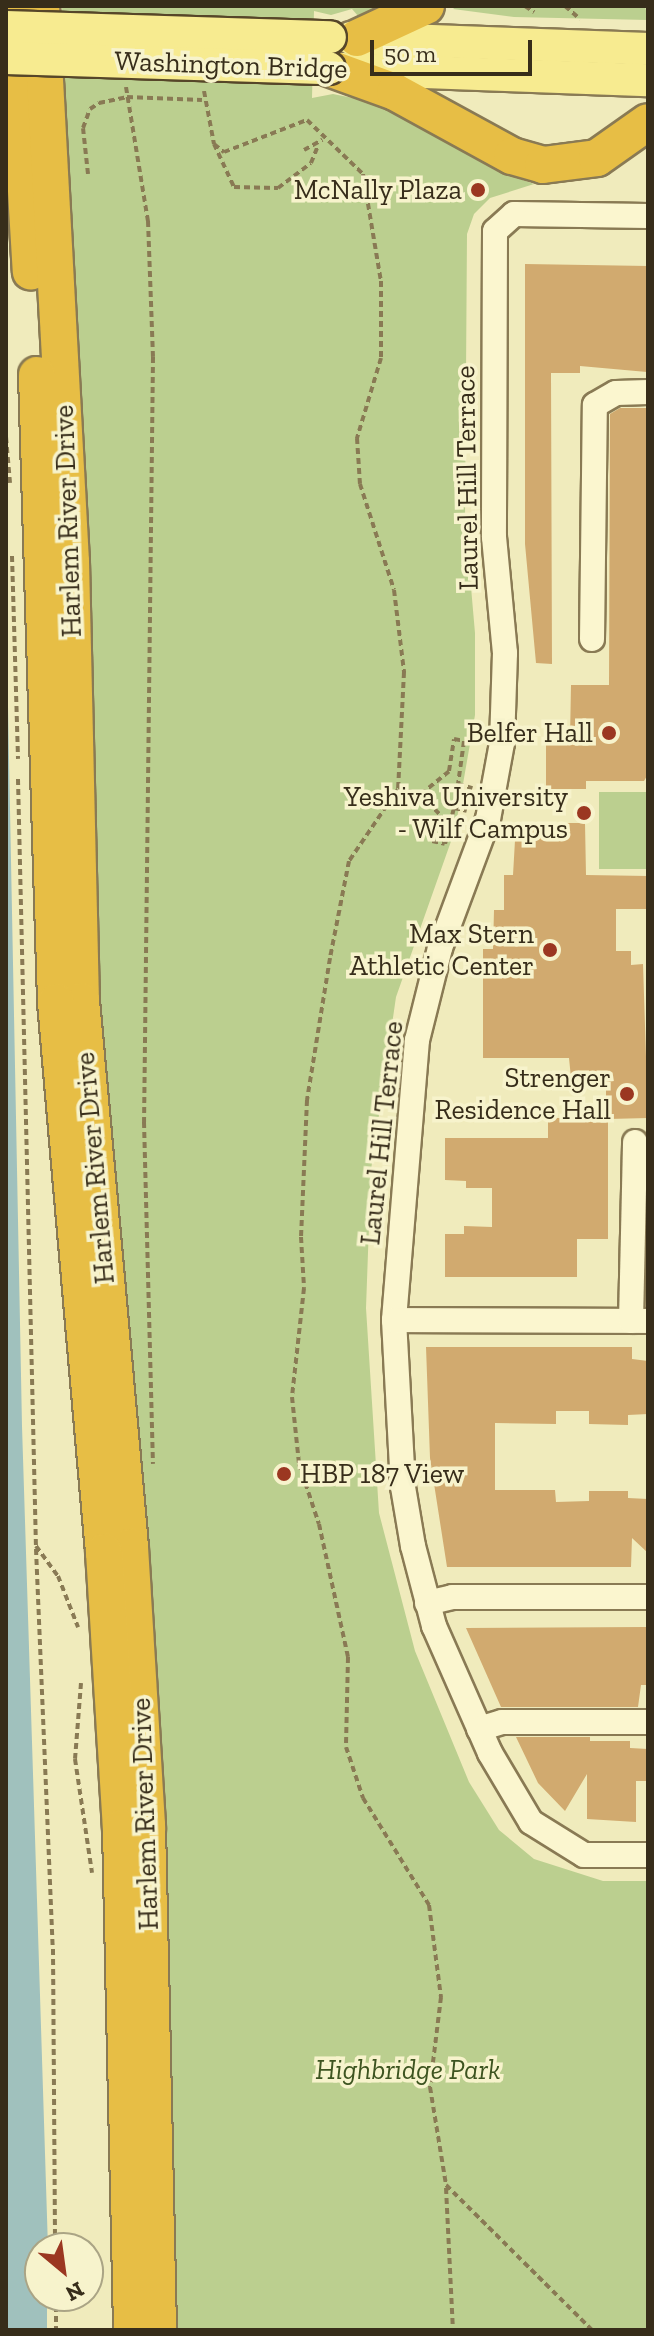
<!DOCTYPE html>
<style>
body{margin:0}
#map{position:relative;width:654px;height:2336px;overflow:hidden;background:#f0ebbc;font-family:"Zilla Slab",serif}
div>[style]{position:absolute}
.green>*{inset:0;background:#bbcf8f;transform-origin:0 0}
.water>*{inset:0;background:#a0c1bd}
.building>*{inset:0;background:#d1aa6f}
.path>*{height:4px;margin-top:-2px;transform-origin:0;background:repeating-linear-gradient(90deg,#897a54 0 6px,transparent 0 10px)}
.roads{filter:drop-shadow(2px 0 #897a54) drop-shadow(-2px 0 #897a54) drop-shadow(0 2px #897a54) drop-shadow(0 -2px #897a54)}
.minor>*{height:24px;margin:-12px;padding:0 12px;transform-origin:12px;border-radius:12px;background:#fbf6cf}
.major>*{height:32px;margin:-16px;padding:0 16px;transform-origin:16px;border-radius:16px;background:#f7eb90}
.highway>*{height:36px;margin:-18px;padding:0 18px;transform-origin:18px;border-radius:18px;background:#e7be45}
.bridges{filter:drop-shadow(2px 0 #564629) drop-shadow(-2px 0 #564629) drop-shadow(0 2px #564629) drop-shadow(0 -2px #564629)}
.major-bridge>*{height:32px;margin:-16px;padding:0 16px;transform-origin:16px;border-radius:16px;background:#f7eb90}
.dots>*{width:22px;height:22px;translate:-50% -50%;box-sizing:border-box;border:4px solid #f7f3cc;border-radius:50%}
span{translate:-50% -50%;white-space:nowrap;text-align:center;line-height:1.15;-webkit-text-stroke:7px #f7f3cc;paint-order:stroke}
.street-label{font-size:28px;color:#372d1a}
.poi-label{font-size:28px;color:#372d1a}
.right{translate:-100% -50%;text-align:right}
.left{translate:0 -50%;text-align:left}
.park-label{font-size:28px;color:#3d5420;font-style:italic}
.frame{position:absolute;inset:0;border:8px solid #372d1a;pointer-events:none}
.north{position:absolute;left:24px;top:2232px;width:80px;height:80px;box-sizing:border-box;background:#f7f3cc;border:2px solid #aaa485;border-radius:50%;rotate:151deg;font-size:22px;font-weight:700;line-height:32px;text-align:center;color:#372d1a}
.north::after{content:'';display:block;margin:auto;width:28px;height:36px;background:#9b3721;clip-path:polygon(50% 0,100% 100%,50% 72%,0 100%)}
.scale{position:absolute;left:370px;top:40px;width:162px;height:36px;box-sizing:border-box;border:4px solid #372d1a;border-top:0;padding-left:10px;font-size:24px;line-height:28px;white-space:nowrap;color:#372d1a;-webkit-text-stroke:6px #f7f3cc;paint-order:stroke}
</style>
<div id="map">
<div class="green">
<i style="clip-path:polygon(62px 6px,395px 6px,359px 17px,352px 9px,331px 15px,314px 11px,312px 98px,333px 94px,408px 109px,422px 126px,495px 170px,534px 184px,490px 198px,474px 214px,467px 234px,465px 518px,475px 633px,475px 715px,455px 830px,396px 997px,371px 1170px,366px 1308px,379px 1513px,415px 1651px,469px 1782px,499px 1830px,534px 1859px,603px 1881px,648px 1881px,648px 2330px,172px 2330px,96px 1041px)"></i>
<i style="clip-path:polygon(457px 6px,645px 6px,648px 20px,514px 17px,453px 9px)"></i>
<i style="left:648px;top:792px;width:77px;height:49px;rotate:90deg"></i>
</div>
<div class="water">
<i style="clip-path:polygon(6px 603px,22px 1426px,48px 2248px,40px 2248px,40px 2296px,47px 2296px,47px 2330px,6px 2330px)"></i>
</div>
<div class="building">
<i style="clip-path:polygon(525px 264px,648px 266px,647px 372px,580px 366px,580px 373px,551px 373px,552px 664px,536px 663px,525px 544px)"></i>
<i style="clip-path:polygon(620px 408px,648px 408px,648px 774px,644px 781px,586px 781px,586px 789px,546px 789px,546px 738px,570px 738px,571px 685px,609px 685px,610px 414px)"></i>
<i style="clip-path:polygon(516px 823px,585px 823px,586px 875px,648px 876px,648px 909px,616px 909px,616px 951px,631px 951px,631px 965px,643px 964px,648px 1118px,608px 1119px,608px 1239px,577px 1239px,577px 1277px,445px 1277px,445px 1234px,464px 1234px,464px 1226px,492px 1227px,492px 1188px,466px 1188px,466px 1181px,445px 1180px,445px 1138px,548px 1138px,548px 1118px,606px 1118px,606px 1078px,571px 1078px,569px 1058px,483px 1058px,483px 949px,493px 949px,494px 910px,504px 910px,504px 875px,513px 875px)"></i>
<i style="clip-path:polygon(426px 1347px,632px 1347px,632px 1359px,648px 1361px,648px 1414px,628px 1415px,628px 1425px,589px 1424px,589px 1411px,556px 1411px,556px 1424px,495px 1423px,495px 1490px,555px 1490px,556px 1502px,589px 1501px,589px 1491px,628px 1491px,628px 1498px,648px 1499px,648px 1553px,632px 1538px,631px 1567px,447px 1567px,430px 1458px)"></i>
<i style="clip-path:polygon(646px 1627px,648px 1685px,641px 1685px,638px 1707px,501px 1707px,466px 1628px)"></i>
<i style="clip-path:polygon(516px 1737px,590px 1737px,590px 1741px,630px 1741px,630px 1748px,648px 1749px,648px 1781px,636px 1781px,636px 1822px,587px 1819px,587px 1774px,565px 1811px,538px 1783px)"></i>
</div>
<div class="path">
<i style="left:525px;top:6px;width:11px;rotate:34deg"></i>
<i style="left:565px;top:6px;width:20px;rotate:41deg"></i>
<i style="left:126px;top:87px;width:136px;rotate:80.7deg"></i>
<i style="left:148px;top:221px;width:136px;rotate:87.9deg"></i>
<i style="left:153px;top:357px;width:765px;rotate:90.67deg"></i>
<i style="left:144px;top:1122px;width:342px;rotate:88.5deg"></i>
<i style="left:204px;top:91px;width:54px;rotate:79.3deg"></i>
<i style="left:214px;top:144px;width:47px;rotate:65.1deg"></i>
<i style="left:234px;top:187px;width:44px;rotate:1.3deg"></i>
<i style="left:278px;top:188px;width:41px;rotate:-37.1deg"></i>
<i style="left:311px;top:163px;width:18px;rotate:-68deg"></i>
<i style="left:214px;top:144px;width:13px;rotate:39deg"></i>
<i style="left:224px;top:152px;width:89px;rotate:-21.1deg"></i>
<i style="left:307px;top:120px;width:78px;rotate:44deg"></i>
<i style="left:363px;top:174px;width:109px;rotate:80.5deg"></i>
<i style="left:381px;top:281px;width:77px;rotate:90deg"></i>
<i style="left:381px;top:358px;width:84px;rotate:106.7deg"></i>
<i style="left:357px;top:438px;width:46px;rotate:86.3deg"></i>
<i style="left:360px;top:484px;width:111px;rotate:72.2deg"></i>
<i style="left:394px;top:590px;width:83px;rotate:83deg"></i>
<i style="left:404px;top:672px;width:117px;rotate:92.9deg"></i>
<i style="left:398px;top:789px;width:87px;rotate:124.2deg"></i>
<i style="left:349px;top:861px;width:99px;rotate:101.1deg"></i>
<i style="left:330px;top:958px;width:144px;rotate:99.2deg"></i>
<i style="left:307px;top:1100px;width:137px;rotate:92.5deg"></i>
<i style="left:301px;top:1237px;width:51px;rotate:86.6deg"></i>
<i style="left:304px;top:1288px;width:110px;rotate:96.3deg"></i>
<i style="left:292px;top:1397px;width:67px;rotate:84deg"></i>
<i style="left:299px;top:1464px;width:63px;rotate:71.6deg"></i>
<i style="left:319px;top:1524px;width:136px;rotate:77.7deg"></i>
<i style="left:348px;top:1657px;width:90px;rotate:91.3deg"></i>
<i style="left:346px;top:1747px;width:54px;rotate:71.6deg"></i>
<i style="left:363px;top:1798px;width:126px;rotate:58.3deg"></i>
<i style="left:429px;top:1905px;width:93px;rotate:82.6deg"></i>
<i style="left:441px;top:1997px;width:91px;rotate:97deg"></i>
<i style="left:430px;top:2087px;width:99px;rotate:80.7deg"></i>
<i style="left:446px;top:2185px;width:206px;rotate:44.8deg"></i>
<i style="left:304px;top:150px;width:21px;rotate:-29deg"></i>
<i style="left:88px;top:174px;width:46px;rotate:-96.2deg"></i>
<i style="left:83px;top:128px;width:20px;rotate:-70deg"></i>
<i style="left:90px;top:109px;width:11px;rotate:-34deg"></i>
<i style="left:99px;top:103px;width:29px;rotate:-12deg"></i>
<i style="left:127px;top:97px;width:75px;rotate:2.3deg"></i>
<i style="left:6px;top:437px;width:46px;rotate:85deg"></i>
<i style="left:12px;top:556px;width:203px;rotate:88.3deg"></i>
<i style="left:18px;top:779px;width:767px;rotate:88.66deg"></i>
<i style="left:36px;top:1546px;width:37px;rotate:54deg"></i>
<i style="left:58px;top:1576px;width:55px;rotate:68.6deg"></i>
<i style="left:398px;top:789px;width:24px;rotate:12deg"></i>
<i style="left:421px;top:794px;width:36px;rotate:-39deg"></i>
<i style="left:449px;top:771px;width:32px;rotate:-81deg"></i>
<i style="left:454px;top:739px;width:10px;rotate:11deg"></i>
<i style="left:464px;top:741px;width:43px;rotate:97.9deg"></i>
<i style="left:458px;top:784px;width:15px;rotate:16deg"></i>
<i style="left:421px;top:795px;width:28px;rotate:46deg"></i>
<i style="left:440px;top:815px;width:27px;rotate:107deg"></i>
<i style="left:432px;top:841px;width:13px;rotate:13deg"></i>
<i style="left:445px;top:844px;width:37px;rotate:-76deg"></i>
<i style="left:454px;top:808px;width:13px;rotate:13deg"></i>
<i style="left:36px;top:1549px;width:400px;rotate:87.6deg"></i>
<i style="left:53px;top:1949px;width:299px;rotate:89.6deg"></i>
<i style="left:81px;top:1683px;width:76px;rotate:94.5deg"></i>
<i style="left:75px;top:1759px;width:115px;rotate:81.5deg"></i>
<i style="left:446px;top:2188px;width:142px;rotate:87.2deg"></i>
<i style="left:56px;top:2296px;width:34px;rotate:90deg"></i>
</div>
<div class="roads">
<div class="minor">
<i style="left:648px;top:216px;width:134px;rotate:-179.1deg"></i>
<i style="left:514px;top:214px;width:25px;rotate:138deg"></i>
<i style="left:495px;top:231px;width:306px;rotate:90.2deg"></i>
<i style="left:494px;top:537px;width:117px;rotate:84.6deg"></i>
<i style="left:505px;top:653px;width:90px;rotate:91.9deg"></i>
<i style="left:502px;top:743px;width:77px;rotate:100.4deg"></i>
<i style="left:488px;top:819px;width:138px;rotate:110.4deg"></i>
<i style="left:440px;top:948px;width:95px;rotate:104deg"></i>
<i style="left:417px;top:1040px;width:281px;rotate:94.7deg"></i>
<i style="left:394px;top:1320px;width:167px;rotate:86.9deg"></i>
<i style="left:403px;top:1487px;width:60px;rotate:80.4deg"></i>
<i style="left:413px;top:1546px;width:83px;rotate:75.3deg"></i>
<i style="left:434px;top:1626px;width:139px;rotate:66.2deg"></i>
<i style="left:490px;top:1753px;width:80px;rotate:59.3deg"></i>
<i style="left:531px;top:1822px;width:62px;rotate:31.9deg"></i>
<i style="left:584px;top:1855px;width:64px"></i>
<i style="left:592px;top:639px;width:234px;rotate:-89.3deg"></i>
<i style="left:595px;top:405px;width:24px;rotate:-30deg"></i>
<i style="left:616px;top:393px;width:32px;rotate:-2deg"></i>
<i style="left:394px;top:1320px;width:254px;rotate:0.2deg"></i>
<i style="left:631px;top:1321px;width:179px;rotate:-88.7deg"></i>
<i style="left:427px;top:1603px;width:26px;rotate:-13deg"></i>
<i style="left:452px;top:1597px;width:196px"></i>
<i style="left:479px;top:1729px;width:24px;rotate:-17deg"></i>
<i style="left:502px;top:1722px;width:146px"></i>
</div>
<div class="major">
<i style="left:351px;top:38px;width:297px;rotate:2.1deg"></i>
<i style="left:343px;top:69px;width:305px;rotate:2.1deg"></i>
</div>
<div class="highway">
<i style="left:15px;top:6px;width:266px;rotate:86.6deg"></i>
<i style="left:41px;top:6px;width:557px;rotate:86.91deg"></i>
<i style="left:71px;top:562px;width:439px;rotate:88.7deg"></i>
<i style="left:81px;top:1001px;width:548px;rotate:84.87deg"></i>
<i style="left:130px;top:1547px;width:280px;rotate:86.5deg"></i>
<i style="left:147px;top:1826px;width:504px;rotate:88.75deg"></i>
<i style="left:357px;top:38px;width:76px;rotate:-24.9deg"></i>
<i style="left:329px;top:68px;width:70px;rotate:20deg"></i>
<i style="left:395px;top:92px;width:133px;rotate:28.7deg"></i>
<i style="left:512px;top:156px;width:32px;rotate:16deg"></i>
<i style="left:543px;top:165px;width:54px;rotate:-7.4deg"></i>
<i style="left:597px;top:158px;width:62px;rotate:-35.2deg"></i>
<i style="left:37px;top:375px;width:627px;rotate:88.26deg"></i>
<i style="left:56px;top:1002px;width:552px;rotate:85.01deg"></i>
<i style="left:104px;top:1552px;width:277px;rotate:86.5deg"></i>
<i style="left:121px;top:1828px;width:502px;rotate:88.74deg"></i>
</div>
</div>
<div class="bridges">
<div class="major-bridge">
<i style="left:6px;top:27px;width:324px;rotate:1.8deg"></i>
<i style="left:6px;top:58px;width:323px;rotate:1.8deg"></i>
</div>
</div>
<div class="dots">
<i style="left:478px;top:190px;background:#9b3721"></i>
<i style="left:609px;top:733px;background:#9b3721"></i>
<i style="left:584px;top:813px;background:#9b3721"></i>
<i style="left:550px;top:950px;background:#9b3721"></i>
<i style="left:627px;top:1094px;background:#9b3721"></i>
<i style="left:284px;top:1474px;background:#9b3721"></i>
</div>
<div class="street-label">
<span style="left:231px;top:65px;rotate:2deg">Washington Bridge</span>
<span style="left:467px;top:478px;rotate:-91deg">Laurel Hill Terrace</span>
<span style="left:68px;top:521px;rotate:-92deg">Harlem River Drive</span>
<span style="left:382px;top:1133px;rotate:-84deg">Laurel Hill Terrace</span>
<span style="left:95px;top:1168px;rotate:-95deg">Harlem River Drive</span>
<span style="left:145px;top:1814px;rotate:-92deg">Harlem River Drive</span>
</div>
<div class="poi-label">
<span class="right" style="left:462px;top:190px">McNally Plaza</span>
<span class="right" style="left:593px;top:733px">Belfer Hall</span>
<span class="right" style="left:568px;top:813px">Yeshiva University<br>- Wilf Campus</span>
<span class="right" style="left:534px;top:950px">Max Stern<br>Athletic Center</span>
<span class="right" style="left:611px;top:1094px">Strenger<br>Residence Hall</span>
<span class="left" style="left:300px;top:1474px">HBP 187 View</span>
</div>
<div class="park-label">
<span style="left:408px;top:2070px">Highbridge Park</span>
</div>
<div class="frame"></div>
<div class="north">N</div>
<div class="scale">50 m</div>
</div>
